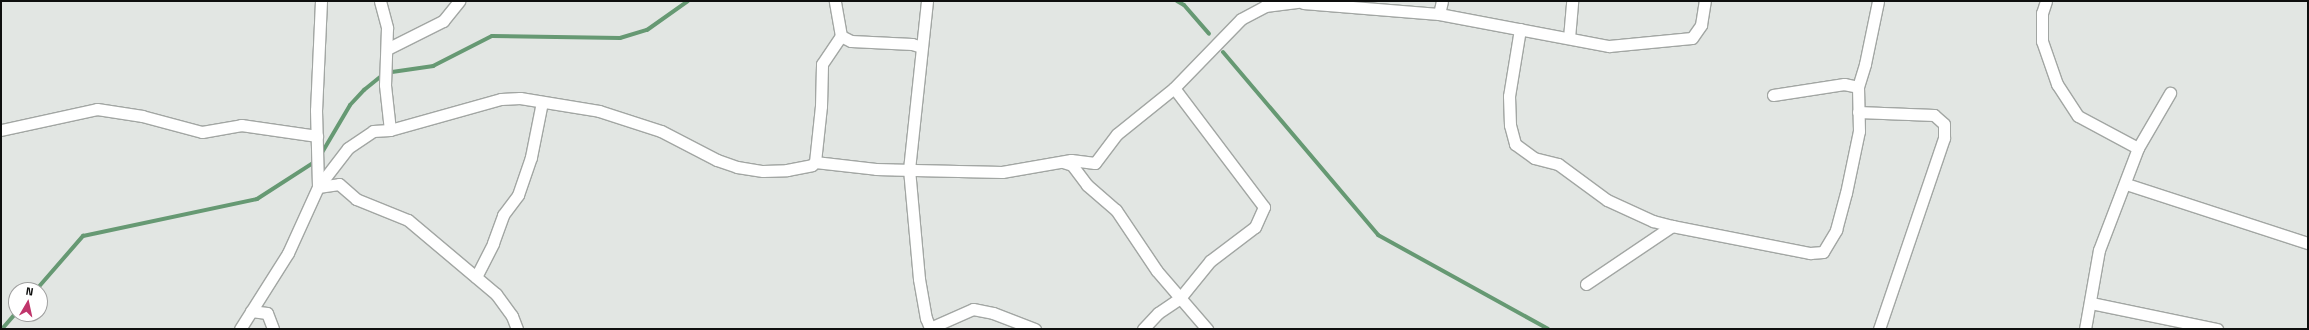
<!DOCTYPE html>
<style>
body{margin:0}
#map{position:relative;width:2309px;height:330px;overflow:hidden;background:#e2e6e3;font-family:"Titillium Web",sans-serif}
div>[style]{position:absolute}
.stream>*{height:4px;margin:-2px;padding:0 2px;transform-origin:2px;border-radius:2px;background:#669973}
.roads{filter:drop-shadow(1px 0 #a2a6a3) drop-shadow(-1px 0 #a2a6a3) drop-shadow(0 1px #a2a6a3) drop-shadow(0 -1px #a2a6a3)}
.minor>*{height:11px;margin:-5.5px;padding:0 5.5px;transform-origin:5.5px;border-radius:5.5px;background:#fff}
span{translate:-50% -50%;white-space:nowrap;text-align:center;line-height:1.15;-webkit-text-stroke:3px #fff;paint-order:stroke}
.frame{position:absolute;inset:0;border:2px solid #0e0f0e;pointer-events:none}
.north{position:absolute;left:8px;top:282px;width:40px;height:40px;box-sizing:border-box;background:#fff;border:1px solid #9f9f9f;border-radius:50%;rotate:9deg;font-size:11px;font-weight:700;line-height:16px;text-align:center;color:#0e0f0e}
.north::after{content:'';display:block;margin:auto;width:14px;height:18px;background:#c0356b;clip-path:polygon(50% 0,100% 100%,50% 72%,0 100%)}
</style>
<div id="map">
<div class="stream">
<i style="left:1177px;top:1px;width:8px;rotate:30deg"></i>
<i style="left:1184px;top:5px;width:38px;rotate:49deg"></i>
<i style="left:1223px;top:52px;width:240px;rotate:49.7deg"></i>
<i style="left:1378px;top:235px;width:194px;rotate:28.9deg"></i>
<i style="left:320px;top:156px;width:59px;rotate:-59.5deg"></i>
<i style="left:350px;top:105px;width:21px;rotate:-47deg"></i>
<i style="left:364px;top:90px;width:27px;rotate:-39deg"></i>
<i style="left:385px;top:73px;width:49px;rotate:-8.3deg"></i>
<i style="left:433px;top:66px;width:66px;rotate:-27deg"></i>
<i style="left:492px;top:36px;width:128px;rotate:0.9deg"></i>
<i style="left:620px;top:38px;width:28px;rotate:-17deg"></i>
<i style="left:647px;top:30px;width:50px;rotate:-35.3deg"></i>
<i style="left:36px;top:290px;width:72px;rotate:-49deg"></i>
<i style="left:83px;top:236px;width:178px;rotate:-12deg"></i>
<i style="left:257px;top:199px;width:70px;rotate:-32.8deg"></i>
<i style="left:2px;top:329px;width:21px;rotate:-49deg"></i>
</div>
<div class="roads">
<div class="minor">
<i style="left:321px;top:1px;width:109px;rotate:92.6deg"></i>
<i style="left:316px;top:110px;width:77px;rotate:88.5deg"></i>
<i style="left:318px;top:187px;width:21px;rotate:-8deg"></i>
<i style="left:339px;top:184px;width:23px;rotate:41deg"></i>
<i style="left:356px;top:199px;width:56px;rotate:22deg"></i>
<i style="left:408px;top:220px;width:115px;rotate:40.1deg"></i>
<i style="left:496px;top:294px;width:27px;rotate:54deg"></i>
<i style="left:512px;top:316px;width:14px;rotate:69deg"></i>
<i style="left:380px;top:1px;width:28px;rotate:75deg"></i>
<i style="left:387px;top:28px;width:57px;rotate:92deg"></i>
<i style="left:385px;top:85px;width:45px;rotate:83.7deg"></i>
<i style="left:927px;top:1px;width:169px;rotate:96.1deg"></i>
<i style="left:909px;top:169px;width:110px;rotate:84.8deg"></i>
<i style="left:919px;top:279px;width:40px;rotate:80deg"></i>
<i style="left:926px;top:318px;width:11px;rotate:68deg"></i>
<i style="left:930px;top:328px;width:47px;rotate:-23.8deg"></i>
<i style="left:973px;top:309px;width:20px;rotate:11deg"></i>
<i style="left:993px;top:313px;width:45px;rotate:20.9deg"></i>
<i style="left:2046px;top:1px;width:13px;rotate:108deg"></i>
<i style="left:2042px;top:13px;width:28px;rotate:90deg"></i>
<i style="left:2042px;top:41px;width:46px;rotate:70.8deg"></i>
<i style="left:2057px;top:84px;width:38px;rotate:57deg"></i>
<i style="left:2078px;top:116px;width:68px;rotate:28.1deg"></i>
<i style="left:1303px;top:3px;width:136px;rotate:4.6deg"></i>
<i style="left:1439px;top:14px;width:173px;rotate:10.7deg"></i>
<i style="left:1609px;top:46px;width:83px;rotate:-5.5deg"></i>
<i style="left:1692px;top:38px;width:16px;rotate:-55deg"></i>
<i style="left:1701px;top:25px;width:24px;rotate:-81deg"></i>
<i style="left:1439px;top:14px;width:13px;rotate:-77deg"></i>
<i style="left:1520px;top:29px;width:68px;rotate:99.3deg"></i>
<i style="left:1509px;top:96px;width:29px;rotate:88deg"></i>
<i style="left:1510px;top:125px;width:20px;rotate:75deg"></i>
<i style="left:1515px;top:144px;width:24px;rotate:36deg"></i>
<i style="left:1534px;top:158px;width:25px;rotate:14deg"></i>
<i style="left:1558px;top:164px;width:61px;rotate:36.3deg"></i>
<i style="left:1607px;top:200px;width:51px;rotate:24.5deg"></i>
<i style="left:1653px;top:221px;width:20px;rotate:15deg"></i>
<i style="left:841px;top:36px;width:11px;rotate:27deg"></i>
<i style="left:851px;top:41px;width:61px;rotate:2.8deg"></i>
<i style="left:912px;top:44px;width:10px;rotate:17deg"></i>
<i style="left:1569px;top:38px;width:37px;rotate:-85deg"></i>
<i style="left:387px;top:49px;width:63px;rotate:-26.6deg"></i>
<i style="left:443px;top:21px;width:26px;rotate:-51deg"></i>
<i style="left:1773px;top:95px;width:72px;rotate:-8.8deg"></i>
<i style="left:1844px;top:84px;width:14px;rotate:12deg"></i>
<i style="left:1858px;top:112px;width:76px;rotate:2.3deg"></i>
<i style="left:1934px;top:115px;width:13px;rotate:42deg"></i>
<i style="left:1944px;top:124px;width:14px;rotate:90deg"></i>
<i style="left:1944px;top:138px;width:202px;rotate:108.8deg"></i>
<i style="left:1px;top:130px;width:98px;rotate:-12.3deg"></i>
<i style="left:97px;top:109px;width:46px;rotate:8.8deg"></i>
<i style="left:142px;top:116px;width:62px;rotate:14.9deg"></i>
<i style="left:202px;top:132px;width:40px;rotate:-10deg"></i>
<i style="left:241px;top:125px;width:77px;rotate:8.2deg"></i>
<i style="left:815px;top:162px;width:56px;rotate:-83.9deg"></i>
<i style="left:821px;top:106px;width:42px;rotate:-88.6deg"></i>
<i style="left:822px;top:64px;width:34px;rotate:-56deg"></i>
<i style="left:841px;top:36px;width:36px;rotate:-100deg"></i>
<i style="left:1063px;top:162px;width:9px;rotate:18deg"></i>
<i style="left:1072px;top:165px;width:25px;rotate:53deg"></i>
<i style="left:1087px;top:185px;width:38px;rotate:41deg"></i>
<i style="left:1116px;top:210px;width:73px;rotate:56.1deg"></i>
<i style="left:1157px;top:271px;width:77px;rotate:49.2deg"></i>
<i style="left:2126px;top:184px;width:191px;rotate:18deg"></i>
<i style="left:476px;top:277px;width:38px;rotate:-63deg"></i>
<i style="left:493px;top:243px;width:30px;rotate:-70deg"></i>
<i style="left:503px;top:215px;width:25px;rotate:-53deg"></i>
<i style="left:518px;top:195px;width:40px;rotate:-71.1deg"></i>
<i style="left:531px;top:157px;width:56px;rotate:-78.7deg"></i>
<i style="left:1586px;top:284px;width:104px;rotate:-34deg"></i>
<i style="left:1672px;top:226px;width:141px;rotate:11.1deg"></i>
<i style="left:1810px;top:253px;width:13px;rotate:-4deg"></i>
<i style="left:1823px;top:252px;width:26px;rotate:-59deg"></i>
<i style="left:1836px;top:230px;width:38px;rotate:-75deg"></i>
<i style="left:1846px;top:193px;width:63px;rotate:-78.2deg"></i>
<i style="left:1859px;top:131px;width:44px;rotate:-91.3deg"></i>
<i style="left:1858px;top:87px;width:24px;rotate:-73deg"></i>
<i style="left:1865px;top:64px;width:64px;rotate:-78.3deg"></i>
<i style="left:2091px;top:303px;width:129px;rotate:11.7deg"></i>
<i style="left:251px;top:311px;width:16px;rotate:7deg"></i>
<i style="left:267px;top:313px;width:17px;rotate:69deg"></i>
<i style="left:240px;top:329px;width:90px;rotate:-57.7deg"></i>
<i style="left:288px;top:253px;width:72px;rotate:-65.6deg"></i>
<i style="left:318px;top:187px;width:49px;rotate:-52.4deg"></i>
<i style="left:348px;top:148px;width:30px;rotate:-34deg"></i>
<i style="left:373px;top:131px;width:17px;rotate:-3deg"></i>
<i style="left:390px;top:130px;width:115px;rotate:-15.6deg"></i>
<i style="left:501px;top:99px;width:19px;rotate:-3deg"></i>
<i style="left:520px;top:98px;width:80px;rotate:9.3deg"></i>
<i style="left:599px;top:111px;width:65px;rotate:17.9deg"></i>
<i style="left:661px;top:131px;width:63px;rotate:27.4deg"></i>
<i style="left:717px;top:160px;width:21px;rotate:19deg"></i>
<i style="left:737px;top:167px;width:26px;rotate:9deg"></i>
<i style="left:763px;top:171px;width:24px;rotate:-2deg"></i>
<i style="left:787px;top:170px;width:25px;rotate:-11deg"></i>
<i style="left:812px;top:165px;width:4px;rotate:-45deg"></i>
<i style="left:815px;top:162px;width:61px;rotate:6.5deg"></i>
<i style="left:876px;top:169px;width:126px;rotate:1.4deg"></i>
<i style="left:1002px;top:172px;width:70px;rotate:-9.9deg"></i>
<i style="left:1071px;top:160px;width:24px;rotate:7deg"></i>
<i style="left:1095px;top:163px;width:36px;rotate:-53deg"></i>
<i style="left:1117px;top:134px;width:73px;rotate:-38.9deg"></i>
<i style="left:1174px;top:88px;width:96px;rotate:-45.8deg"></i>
<i style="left:1241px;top:19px;width:27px;rotate:-28deg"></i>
<i style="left:1265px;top:6px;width:38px;rotate:-7deg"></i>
<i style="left:1143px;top:329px;width:22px;rotate:-47deg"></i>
<i style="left:1158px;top:313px;width:27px;rotate:-34deg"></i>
<i style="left:1180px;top:298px;width:48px;rotate:-51deg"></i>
<i style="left:1210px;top:261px;width:56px;rotate:-37.1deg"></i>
<i style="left:1255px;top:227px;width:22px;rotate:-66deg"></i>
<i style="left:1264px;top:207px;width:149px;rotate:-127.1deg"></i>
<i style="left:2085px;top:329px;width:80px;rotate:-80deg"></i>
<i style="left:2099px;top:250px;width:109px;rotate:-69.1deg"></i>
<i style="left:2138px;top:148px;width:64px;rotate:-59.8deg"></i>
</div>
</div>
<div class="frame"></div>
<div class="north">N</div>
</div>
